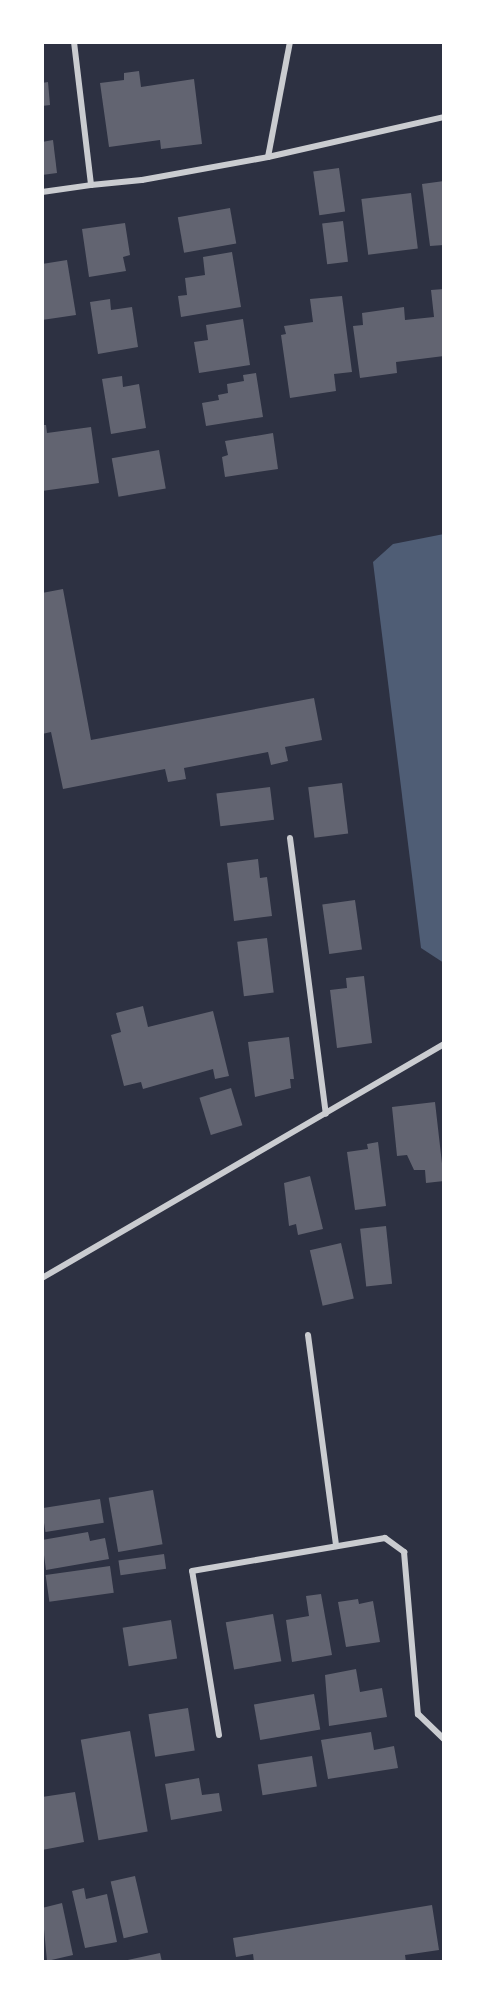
<!DOCTYPE html>
<style>
body{margin:0}
#map{position:relative;width:486px;height:2004px;overflow:hidden;background:#2d3142;font-family:Mulish,sans-serif}
div>[style]{position:absolute}
.water>*{inset:0;background:#4f5d75}
.building>*{inset:0;background:#626471;transform-origin:0 0}
.minor>*{height:6px;margin:-3px;padding:0 3px;transform-origin:3px;border-radius:3px;background:#caccd0}
span{translate:-50% -50%;white-space:nowrap;text-align:center;line-height:1.15;-webkit-text-stroke:4.5px #fff;paint-order:stroke}
.frame{position:absolute;inset:0;border:44px solid #fff;pointer-events:none}
</style>
<div id="map">
<div class="water">
<i style="clip-path:polygon(444px 534px,444px 963px,421px 948px,373px 562px,393px 544px)"></i>
</div>
<div class="building">
<i style="clip-path:polygon(139px 71px,141px 87px,194px 79px,202px 144px,161px 149px,160px 140px,109px 147px,100px 83px,124px 80px,124px 73px)"></i>
<i style="clip-path:polygon(48px 82px,50px 105px,42px 106px,42px 83px)"></i>
<i style="clip-path:polygon(53px 140px,57px 173px,42px 175px,42px 142px)"></i>
<i style="left:339px;top:168px;width:44px;height:26px;rotate:82deg"></i>
<i style="clip-path:polygon(444px 181px,444px 245px,430px 246px,422px 184px)"></i>
<i style="left:411px;top:193px;width:56px;height:50px;rotate:83deg"></i>
<i style="left:230px;top:208px;width:36px;height:53px;rotate:80deg"></i>
<i style="left:343px;top:221px;width:41px;height:21px;rotate:83deg"></i>
<i style="clip-path:polygon(125px 223px,130px 255px,123px 257px,126px 271px,89px 277px,82px 229px)"></i>
<i style="clip-path:polygon(232px 252px,241px 307px,181px 317px,178px 296px,187px 295px,185px 278px,205px 275px,203px 257px)"></i>
<i style="clip-path:polygon(67px 260px,76px 315px,42px 320px,42px 264px)"></i>
<i style="clip-path:polygon(444px 289px,444px 356px,396px 362px,397px 373px,360px 378px,353px 326px,363px 325px,362px 313px,404px 307px,405px 320px,434px 317px,431px 290px)"></i>
<i style="clip-path:polygon(342px 296px,352px 372px,334px 374px,336px 391px,290px 398px,281px 335px,286px 334px,284px 326px,313px 322px,310px 299px)"></i>
<i style="clip-path:polygon(110px 299px,111px 310px,132px 307px,138px 347px,98px 354px,90px 302px)"></i>
<i style="clip-path:polygon(243px 319px,250px 365px,199px 373px,194px 342px,208px 340px,206px 325px)"></i>
<i style="clip-path:polygon(256px 373px,263px 417px,206px 426px,202px 403px,219px 400px,218px 395px,228px 393px,227px 384px,244px 381px,243px 375px)"></i>
<i style="clip-path:polygon(122px 376px,123px 387px,139px 384px,146px 428px,111px 434px,102px 379px)"></i>
<i style="clip-path:polygon(42px 425px,46px 425px,47px 433px,91px 427px,99px 483px,42px 491px)"></i>
<i style="clip-path:polygon(273px 433px,278px 469px,225px 477px,222px 457px,228px 455px,225px 441px)"></i>
<i style="left:159px;top:450px;width:39px;height:48px;rotate:80deg"></i>
<i style="clip-path:polygon(63px 589px,91px 740px,314px 698px,322px 740px,285px 747px,288px 761px,271px 765px,268px 752px,184px 768px,186px 779px,168px 782px,165px 769px,63px 789px,51px 732px,42px 734px,42px 593px)"></i>
<i style="left:342px;top:783px;width:51px;height:34px;rotate:83deg"></i>
<i style="left:270px;top:787px;width:33px;height:54px;rotate:83deg"></i>
<i style="clip-path:polygon(258px 859px,260px 878px,267px 877px,272px 916px,234px 921px,227px 863px)"></i>
<i style="left:355px;top:900px;width:50px;height:33px;rotate:82deg"></i>
<i style="left:267px;top:938px;width:55px;height:30px;rotate:83deg"></i>
<i style="clip-path:polygon(364px 976px,372px 1043px,337px 1048px,330px 990px,347px 988px,346px 978px)"></i>
<i style="clip-path:polygon(143px 1006px,148px 1027px,213px 1011px,229px 1076px,215px 1079px,213px 1069px,143px 1089px,141px 1082px,124px 1086px,111px 1035px,121px 1032px,116px 1013px)"></i>
<i style="clip-path:polygon(289px 1037px,294px 1079px,290px 1079px,291px 1088px,255px 1097px,248px 1042px)"></i>
<i style="left:231px;top:1088px;width:39px;height:33px;rotate:73deg"></i>
<i style="clip-path:polygon(435px 1102px,444px 1181px,426px 1183px,425px 1170px,414px 1170px,407px 1155px,397px 1156px,392px 1107px)"></i>
<i style="clip-path:polygon(378px 1142px,386px 1206px,355px 1210px,347px 1152px,368px 1149px,367px 1144px)"></i>
<i style="clip-path:polygon(310px 1176px,323px 1229px,298px 1235px,296px 1224px,289px 1226px,284px 1183px)"></i>
<i style="left:386px;top:1226px;width:58px;height:26px;rotate:84deg"></i>
<i style="left:341px;top:1243px;width:57px;height:32px;rotate:77deg"></i>
<i style="left:153px;top:1490px;width:55px;height:45px;rotate:80deg"></i>
<i style="left:100px;top:1499px;width:24px;height:59px;rotate:81deg"></i>
<i style="clip-path:polygon(88px 1532px,90px 1541px,105px 1538px,109px 1559px,46px 1570px,42px 1540px)"></i>
<i style="left:164px;top:1554px;width:15px;height:46px;rotate:82deg"></i>
<i style="left:110px;top:1566px;width:27px;height:65px;rotate:82deg"></i>
<i style="clip-path:polygon(321px 1594px,332px 1655px,292px 1662px,286px 1620px,309px 1616px,306px 1596px)"></i>
<i style="clip-path:polygon(358px 1599px,359px 1604px,373px 1601px,380px 1642px,346px 1647px,338px 1602px)"></i>
<i style="left:273px;top:1614px;width:48px;height:48px;rotate:80deg"></i>
<i style="left:171px;top:1620px;width:39px;height:49px;rotate:81deg"></i>
<i style="clip-path:polygon(356px 1669px,360px 1692px,382px 1688px,387px 1717px,329px 1726px,325px 1675px)"></i>
<i style="left:314px;top:1694px;width:36px;height:61px;rotate:80deg"></i>
<i style="left:188px;top:1708px;width:43px;height:40px;rotate:81deg"></i>
<i style="left:130px;top:1731px;width:102px;height:50px;rotate:80deg"></i>
<i style="clip-path:polygon(371px 1732px,374px 1750px,394px 1746px,398px 1768px,328px 1779px,321px 1740px)"></i>
<i style="left:312px;top:1756px;width:31px;height:55px;rotate:81deg"></i>
<i style="clip-path:polygon(199px 1778px,202px 1795px,219px 1793px,222px 1811px,171px 1820px,165px 1784px)"></i>
<i style="clip-path:polygon(75px 1792px,84px 1842px,42px 1850px,42px 1797px)"></i>
<i style="left:135px;top:1876px;width:58px;height:25px;rotate:77deg"></i>
<i style="clip-path:polygon(84px 1888px,86px 1899px,107px 1894px,117px 1942px,85px 1948px,72px 1891px)"></i>
<i style="clip-path:polygon(62px 1903px,73px 1955px,47px 1961px,42px 1908px)"></i>
<i style="clip-path:polygon(432px 1905px,439px 1950px,405px 1955px,406px 1962px,254px 1962px,253px 1954px,236px 1957px,233px 1938px)"></i>
<i style="clip-path:polygon(160px 1953px,162px 1962px,123px 1962px,123px 1961px)"></i>
</div>
<div class="minor">
<i style="left:74px;top:42px;width:144px;rotate:83.2deg"></i>
<i style="left:91px;top:185px;width:51px;rotate:-5.6deg"></i>
<i style="left:142px;top:180px;width:128px;rotate:-10.3deg"></i>
<i style="left:268px;top:157px;width:180px;rotate:-12.8deg"></i>
<i style="left:268px;top:157px;width:117px;rotate:-79.2deg"></i>
<i style="left:42px;top:192px;width:49px;rotate:-8.1deg"></i>
<i style="left:290px;top:838px;width:278px;rotate:82.6deg"></i>
<i style="left:42px;top:1278px;width:465px;rotate:-30.2deg"></i>
<i style="left:308px;top:1335px;width:213px;rotate:82.4deg"></i>
<i style="left:219px;top:1735px;width:166px;rotate:-99.3deg"></i>
<i style="left:192px;top:1571px;width:196px;rotate:-9.7deg"></i>
<i style="left:385px;top:1538px;width:24px;rotate:36deg"></i>
<i style="left:404px;top:1552px;width:163px;rotate:85.1deg"></i>
<i style="left:418px;top:1714px;width:36px;rotate:44deg"></i>
</div>
<div class="frame"></div>
</div>
